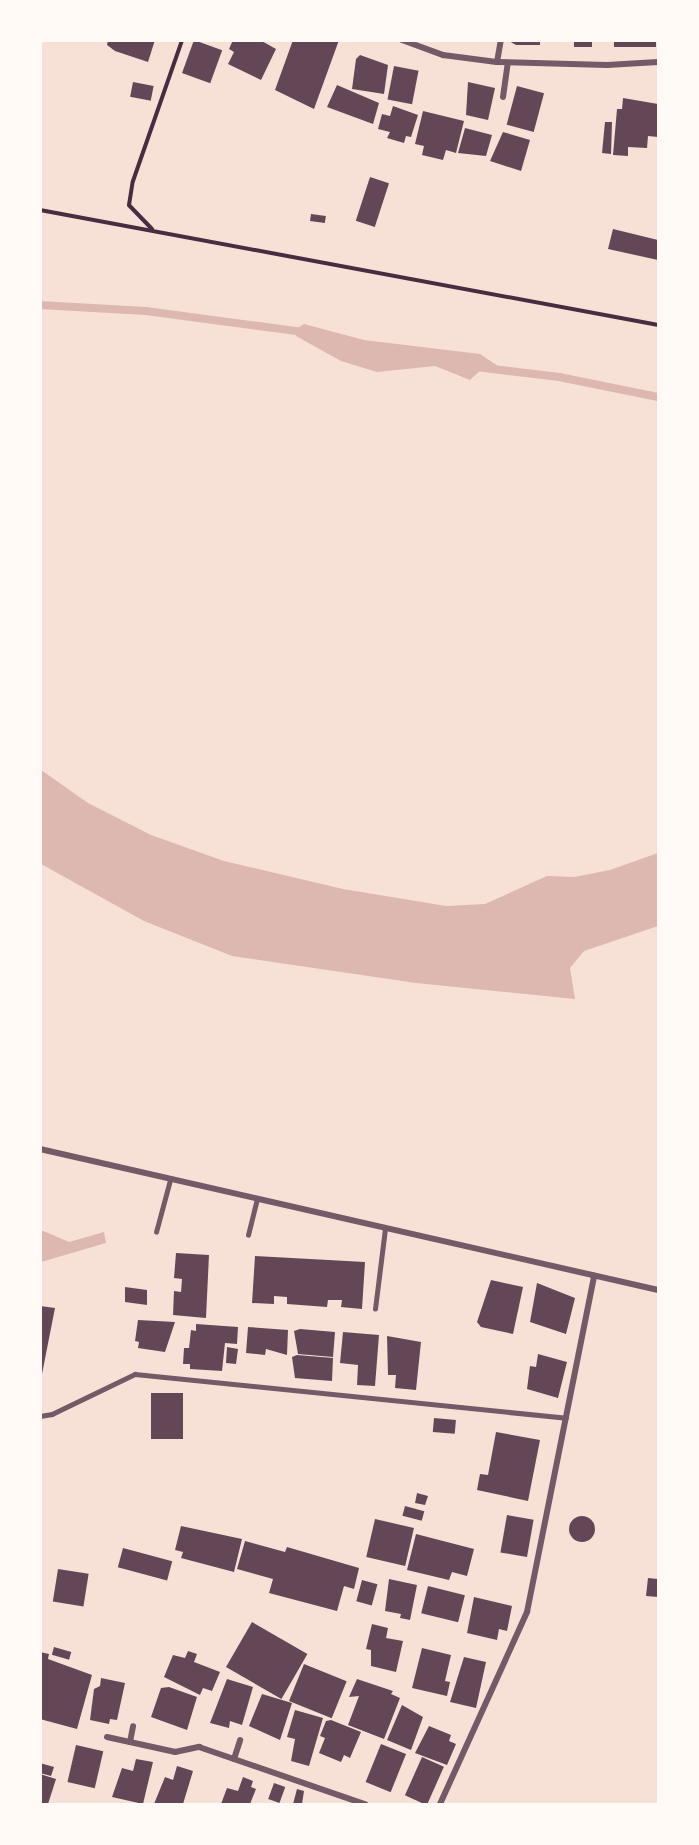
<!DOCTYPE html>
<style>
body{margin:0}
#map{position:relative;width:699px;height:1845px;overflow:hidden;background:#f7e1d7;font-family:"Public Sans",sans-serif}
div>[style]{position:absolute}
.water>*{inset:0;background:#dcb8b0}
.stream>*{height:8px;margin:-4px;padding:0 4px;transform-origin:4px;border-radius:4px;background:#dcb8b0}
.building>*{inset:0;background:#644757;transform-origin:0 0}
.round{border-radius:50%}
.path>*{height:4px;margin:-2px;padding:0 2px;transform-origin:2px;border-radius:2px;background:#4a2c40}
.service>*{height:4.5px;margin:-2.25px;padding:0 2.25px;transform-origin:2.25px;border-radius:2.25px;background:#755966}
.minor>*{height:6px;margin:-3px;padding:0 3px;transform-origin:3px;border-radius:3px;background:#755966}
span{translate:-50% -50%;white-space:nowrap;text-align:center;line-height:1.15;-webkit-text-stroke:6px #fffaf5;paint-order:stroke}
.frame{position:absolute;inset:0;border:42px solid #fffaf5;pointer-events:none}
</style>
<div id="map">
<div class="water">
<i style="clip-path:polygon(304px 324px,364px 340px,480px 354px,498px 366px,483px 368px,470px 380px,435px 366px,377px 372px,341px 361px,296px 336px,294px 330px)"></i>
<i style="clip-path:polygon(41px 770px,88px 803px,151px 835px,224px 861px,343px 889px,446px 906px,485px 904px,547px 876px,574px 877px,610px 870px,658px 853px,658px 926px,584px 951px,570px 968px,575px 999px,416px 983px,232px 956px,144px 921px,41px 864px)"></i>
<i style="clip-path:polygon(41px 1230px,69px 1242px,104px 1232px,106px 1243px,41px 1262px)"></i>
</div>
<div class="stream">
<i style="left:40px;top:305px;width:106px;rotate:3.2deg"></i>
<i style="left:146px;top:311px;width:158px;rotate:7.6deg"></i>
<i style="left:476px;top:367px;width:84px;rotate:6.9deg"></i>
<i style="left:559px;top:377px;width:101px;rotate:11.4deg"></i>
</div>
<div class="building">
<i style="clip-path:polygon(108px 40px,155px 40px,148px 62px,115px 51px,107px 45px)"></i>
<i style="left:194px;top:40px;width:30px;height:35px;rotate:20deg"></i>
<i style="clip-path:polygon(233px 40px,260px 40px,276px 49px,261px 80px,228px 64px,234px 52px,229px 49px)"></i>
<i style="clip-path:polygon(293px 40px,339px 40px,314px 109px,275px 90px)"></i>
<i style="clip-path:polygon(507px 40px,540px 40px,540px 45px,516px 45px)"></i>
<i style="left:574px;top:40px;width:18px;height:7px"></i>
<i style="left:614px;top:40px;width:42px;height:7px"></i>
<i style="clip-path:polygon(360px 55px,388px 65px,384px 94px,352px 89px,356px 59px)"></i>
<i style="left:394px;top:66px;width:25px;height:34px;rotate:11deg"></i>
<i style="left:133px;top:82px;width:21px;height:15px;rotate:11deg"></i>
<i style="clip-path:polygon(468px 82px,495px 88px,488px 120px,466px 115px)"></i>
<i style="clip-path:polygon(337px 85px,379px 103px,373px 124px,327px 107px)"></i>
<i style="left:517px;top:86px;width:28px;height:40px;rotate:15deg"></i>
<i style="clip-path:polygon(623px 98px,658px 104px,658px 137px,648px 136px,647px 148px,628px 147px,628px 156px,613px 155px,617px 109px,622px 109px)"></i>
<i style="clip-path:polygon(393px 106px,418px 115px,411px 137px,406px 136px,404px 143px,387px 138px,390px 132px,378px 129px,382px 114px,390px 116px)"></i>
<i style="clip-path:polygon(423px 111px,464px 121px,456px 153px,446px 150px,443px 160px,422px 155px,424px 146px,415px 144px)"></i>
<i style="clip-path:polygon(605px 122px,612px 122px,611px 154px,602px 153px)"></i>
<i style="clip-path:polygon(465px 128px,492px 135px,486px 156px,458px 153px)"></i>
<i style="clip-path:polygon(503px 132px,530px 140px,521px 171px,490px 161px)"></i>
<i style="left:370px;top:177px;width:20px;height:46px;rotate:18deg"></i>
<i style="left:311px;top:214px;width:15px;height:7px;rotate:8deg"></i>
<i style="clip-path:polygon(613px 229px,658px 240px,658px 260px,608px 249px)"></i>
<i style="clip-path:polygon(176px 1253px,209px 1255px,206px 1318px,173px 1315px,174px 1291px,181px 1292px,182px 1279px,174px 1278px)"></i>
<i style="clip-path:polygon(255px 1256px,365px 1262px,362px 1309px,341px 1307px,342px 1300px,328px 1300px,327px 1307px,287px 1304px,287px 1297px,274px 1296px,274px 1304px,252px 1303px)"></i>
<i style="clip-path:polygon(491px 1280px,523px 1287px,513px 1334px,481px 1327px,477px 1322px)"></i>
<i style="clip-path:polygon(537px 1283px,575px 1298px,566px 1334px,530px 1322px)"></i>
<i style="clip-path:polygon(125px 1287px,147px 1290px,147px 1305px,125px 1302px)"></i>
<i style="clip-path:polygon(40px 1306px,55px 1308px,42px 1374px,40px 1374px)"></i>
<i style="clip-path:polygon(138px 1320px,175px 1322px,165px 1352px,138px 1348px,139px 1342px,135px 1341px)"></i>
<i style="clip-path:polygon(196px 1324px,238px 1327px,237px 1344px,225px 1343px,222px 1371px,190px 1369px,190px 1364px,183px 1364px,184px 1348px,189px 1348px,191px 1330px,196px 1331px)"></i>
<i style="clip-path:polygon(248px 1327px,288px 1330px,287px 1355px,266px 1349px,265px 1355px,246px 1353px)"></i>
<i style="clip-path:polygon(300px 1329px,335px 1332px,333px 1357px,298px 1354px,294px 1331px)"></i>
<i style="clip-path:polygon(343px 1332px,379px 1335px,375px 1386px,357px 1385px,358px 1365px,340px 1363px)"></i>
<i style="clip-path:polygon(387px 1336px,421px 1342px,416px 1390px,395px 1388px,396px 1375px,388px 1375px)"></i>
<i style="clip-path:polygon(227px 1347px,238px 1349px,236px 1364px,226px 1363px)"></i>
<i style="clip-path:polygon(538px 1354px,567px 1362px,558px 1398px,527px 1389px,530px 1366px,536px 1367px)"></i>
<i style="clip-path:polygon(297px 1355px,333px 1358px,332px 1381px,295px 1378px,292px 1357px)"></i>
<i style="left:151px;top:1393px;width:32px;height:46px"></i>
<i style="left:434px;top:1418px;width:22px;height:14px;rotate:5deg"></i>
<i style="clip-path:polygon(496px 1432px,540px 1440px,528px 1501px,477px 1490px,480px 1474px,488px 1475px)"></i>
<i style="clip-path:polygon(417px 1493px,428px 1496px,425px 1505px,415px 1503px)"></i>
<i style="left:405px;top:1506px;width:20px;height:10px;rotate:15deg"></i>
<i style="left:507px;top:1515px;width:27px;height:38px;rotate:10deg"></i>
<i class="round" style="left:569px;top:1516px;width:26px;height:26px"></i>
<i style="left:375px;top:1519px;width:40px;height:39px;rotate:13deg"></i>
<i style="clip-path:polygon(181px 1526px,242px 1539px,234px 1572px,181px 1558px,183px 1552px,175px 1550px)"></i>
<i style="clip-path:polygon(416px 1534px,474px 1549px,467px 1576px,452px 1572px,449px 1580px,407px 1570px)"></i>
<i style="clip-path:polygon(245px 1541px,285px 1552px,287px 1547px,359px 1568px,354px 1589px,344px 1586px,337px 1611px,269px 1593px,273px 1579px,237px 1569px)"></i>
<i style="left:123px;top:1548px;width:51px;height:20px;rotate:15deg"></i>
<i style="left:58px;top:1569px;width:31px;height:33px;rotate:9deg"></i>
<i style="clip-path:polygon(648px 1578px,658px 1579px,658px 1597px,646px 1596px)"></i>
<i style="clip-path:polygon(389px 1579px,417px 1585px,410px 1620px,400px 1618px,401px 1614px,385px 1611px)"></i>
<i style="left:362px;top:1580px;width:16px;height:22px;rotate:15deg"></i>
<i style="left:428px;top:1586px;width:38px;height:28px;rotate:14deg"></i>
<i style="clip-path:polygon(474px 1597px,512px 1606px,507px 1631px,499px 1629px,497px 1640px,467px 1633px)"></i>
<i style="left:252px;top:1622px;width:64px;height:52px;rotate:30deg"></i>
<i style="clip-path:polygon(372px 1624px,388px 1628px,386px 1638px,403px 1641px,396px 1672px,371px 1666px,371px 1650px,366px 1649px)"></i>
<i style="left:54px;top:1647px;width:18px;height:8px;rotate:16deg"></i>
<i style="clip-path:polygon(422px 1648px,451px 1655px,445px 1681px,450px 1682px,447px 1696px,412px 1688px)"></i>
<i style="clip-path:polygon(188px 1651px,197px 1654px,194px 1662px,220px 1672px,212px 1691px,203px 1688px,200px 1695px,164px 1677px,173px 1655px,185px 1658px)"></i>
<i style="clip-path:polygon(40px 1652px,49px 1654px,48px 1659px,92px 1675px,77px 1729px,40px 1719px)"></i>
<i style="clip-path:polygon(464px 1657px,486px 1662px,476px 1708px,450px 1702px)"></i>
<i style="left:304px;top:1664px;width:46px;height:40px;rotate:22deg"></i>
<i style="clip-path:polygon(101px 1678px,125px 1683px,117px 1720px,110px 1719px,109px 1724px,90px 1720px,94px 1689px,100px 1686px)"></i>
<i style="clip-path:polygon(227px 1679px,253px 1687px,242px 1725px,230px 1721px,229px 1728px,210px 1723px)"></i>
<i style="clip-path:polygon(357px 1679px,393px 1691px,391px 1694px,400px 1698px,384px 1739px,348px 1725px,359px 1696px,349px 1697px)"></i>
<i style="clip-path:polygon(169px 1687px,197px 1697px,187px 1730px,151px 1717px,161px 1688px)"></i>
<i style="clip-path:polygon(262px 1694px,292px 1703px,280px 1740px,249px 1726px)"></i>
<i style="clip-path:polygon(402px 1705px,423px 1717px,411px 1750px,387px 1740px)"></i>
<i style="clip-path:polygon(295px 1710px,323px 1718px,309px 1766px,291px 1761px,295px 1739px,287px 1737px)"></i>
<i style="clip-path:polygon(331px 1720px,361px 1732px,350px 1758px,344px 1755px,341px 1762px,319px 1753px,325px 1738px,320px 1736px,326px 1721px)"></i>
<i style="clip-path:polygon(429px 1726px,451px 1735px,449px 1741px,456px 1744px,447px 1765px,415px 1753px)"></i>
<i style="left:381px;top:1744px;width:27px;height:41px;rotate:22deg"></i>
<i style="left:76px;top:1745px;width:28px;height:38px;rotate:13deg"></i>
<i style="left:422px;top:1757px;width:24px;height:42px;rotate:24deg"></i>
<i style="clip-path:polygon(136px 1759px,153px 1762px,143px 1804px,112px 1797px,122px 1768px,133px 1771px)"></i>
<i style="clip-path:polygon(40px 1763px,54px 1767px,51px 1776px,40px 1773px)"></i>
<i style="clip-path:polygon(177px 1766px,193px 1771px,183px 1804px,154px 1804px,165px 1777px,173px 1780px)"></i>
<i style="clip-path:polygon(40px 1774px,56px 1779px,48px 1804px,40px 1804px)"></i>
<i style="clip-path:polygon(243px 1777px,253px 1781px,251px 1787px,256px 1789px,250px 1804px,221px 1804px,227px 1788px,238px 1791px)"></i>
<i style="left:274px;top:1783px;width:12px;height:17px;rotate:20deg"></i>
<i style="clip-path:polygon(297px 1789px,304px 1791px,302px 1804px,293px 1804px)"></i>
</div>
<div class="path">
<i style="left:40px;top:210px;width:629px;rotate:10.54deg"></i>
<i style="left:152px;top:229px;width:33px;rotate:-134deg"></i>
<i style="left:129px;top:205px;width:24px;rotate:-81deg"></i>
<i style="left:133px;top:181px;width:149px;rotate:-70.8deg"></i>
</div>
<div class="service">
<i style="left:156px;top:1232px;width:54px;rotate:-74.9deg"></i>
<i style="left:248px;top:1235px;width:37px;rotate:-76deg"></i>
<i style="left:375px;top:1309px;width:81px;rotate:-82.9deg"></i>
<i style="left:40px;top:1416px;width:12px;rotate:-9deg"></i>
<i style="left:52px;top:1414px;width:92px;rotate:-25.7deg"></i>
<i style="left:135px;top:1374px;width:433px;rotate:5.8deg"></i>
</div>
<div class="minor">
<i style="left:402px;top:40px;width:44px;rotate:20.1deg"></i>
<i style="left:443px;top:55px;width:54px;rotate:7.4deg"></i>
<i style="left:497px;top:62px;width:110px;rotate:1.6deg"></i>
<i style="left:607px;top:65px;width:51px;rotate:-3.4deg"></i>
<i style="left:497px;top:62px;width:22px;rotate:-80deg"></i>
<i style="left:503px;top:97px;width:34px;rotate:-82deg"></i>
<i style="left:40px;top:1149px;width:634px;rotate:12.85deg"></i>
<i style="left:107px;top:1737px;width:70px;rotate:12.4deg"></i>
<i style="left:175px;top:1752px;width:25px;rotate:-12deg"></i>
<i style="left:199px;top:1747px;width:176px;rotate:19deg"></i>
<i style="left:130px;top:1742px;width:16px;rotate:-79deg"></i>
<i style="left:234px;top:1759px;width:20px;rotate:-72deg"></i>
<i style="left:440px;top:1804px;width:211px;rotate:-65.6deg"></i>
<i style="left:527px;top:1612px;width:343px;rotate:-78.7deg"></i>
</div>
<div class="frame"></div>
</div>
